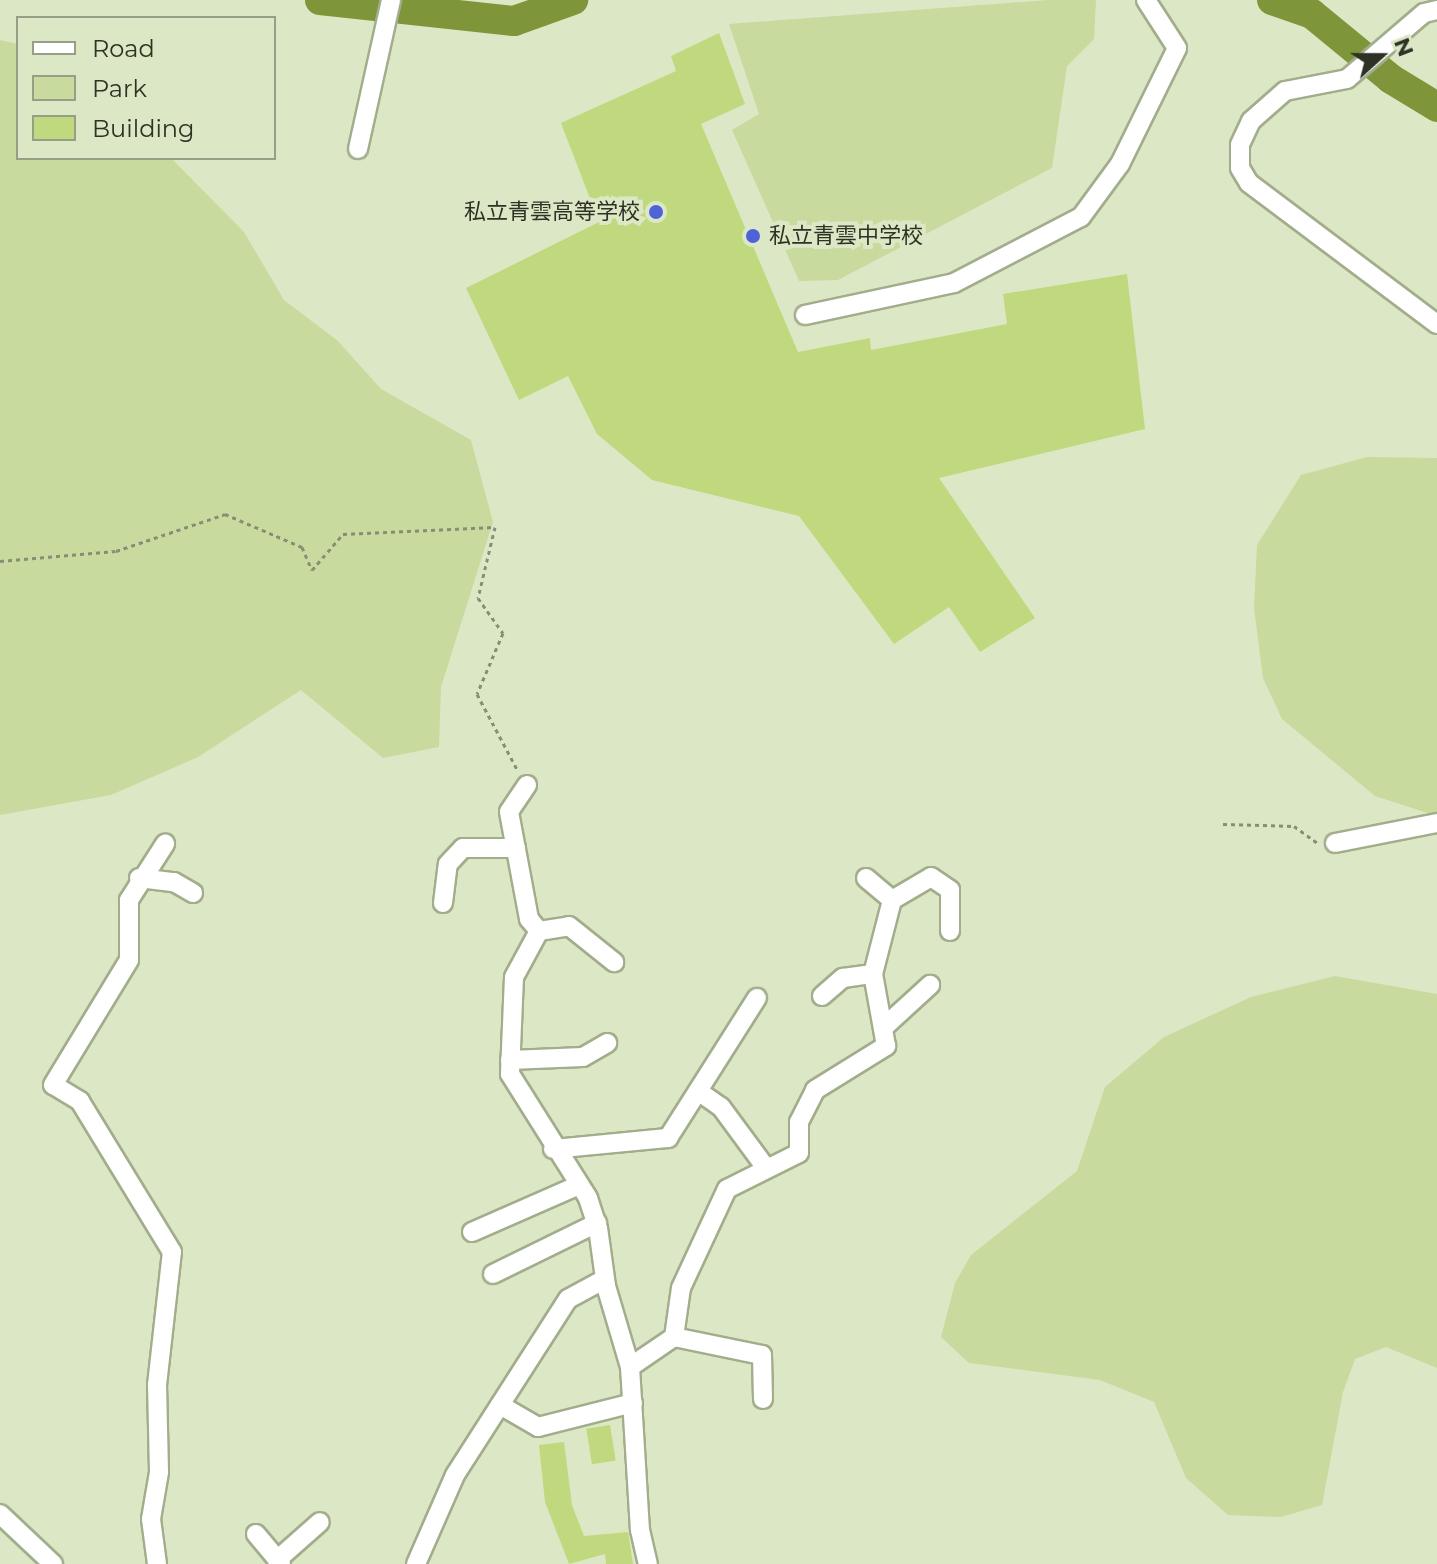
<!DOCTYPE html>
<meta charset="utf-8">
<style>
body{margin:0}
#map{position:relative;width:1437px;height:1564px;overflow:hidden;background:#dce8c5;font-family:Montserrat,"Noto Sans JP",sans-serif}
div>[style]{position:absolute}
.green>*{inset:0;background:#c8da9e}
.river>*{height:30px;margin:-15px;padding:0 15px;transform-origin:15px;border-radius:15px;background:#7e953a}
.building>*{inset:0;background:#c0d97e;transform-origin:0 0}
.path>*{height:3px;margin-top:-1.5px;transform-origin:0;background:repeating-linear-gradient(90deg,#868e76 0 4px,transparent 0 8px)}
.roads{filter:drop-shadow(2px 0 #a2ad8c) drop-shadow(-2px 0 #a2ad8c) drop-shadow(0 2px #a2ad8c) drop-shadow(0 -2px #a2ad8c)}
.minor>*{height:18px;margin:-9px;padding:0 9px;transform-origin:9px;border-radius:9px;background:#fff}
.dots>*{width:22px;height:22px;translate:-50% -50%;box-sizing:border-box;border:4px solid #dce8c5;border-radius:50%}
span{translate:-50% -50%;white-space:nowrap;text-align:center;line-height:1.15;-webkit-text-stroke:8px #dce8c5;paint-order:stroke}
.poi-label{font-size:22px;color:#2e3225}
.right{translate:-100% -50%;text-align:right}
.left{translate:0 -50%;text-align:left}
.legend{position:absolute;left:16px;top:16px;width:260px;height:144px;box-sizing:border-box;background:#dce8c5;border:2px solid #969f85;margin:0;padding:10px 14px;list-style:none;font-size:24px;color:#2e3225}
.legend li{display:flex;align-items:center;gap:16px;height:40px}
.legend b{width:40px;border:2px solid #969f85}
.north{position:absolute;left:1341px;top:16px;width:80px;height:80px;-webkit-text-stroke:6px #dce8c5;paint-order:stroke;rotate:69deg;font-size:22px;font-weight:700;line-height:32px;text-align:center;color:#2e3225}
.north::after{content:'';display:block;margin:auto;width:28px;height:36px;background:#2e3225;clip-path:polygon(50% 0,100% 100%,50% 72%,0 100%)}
</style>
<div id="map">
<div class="green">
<i style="clip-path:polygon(1048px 0,1096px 0,1094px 39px,1067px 66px,1052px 168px,838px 280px,799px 281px,732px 130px,759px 114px,729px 24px)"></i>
<i style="clip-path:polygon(0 40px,18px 44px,18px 158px,171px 158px,244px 232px,284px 300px,338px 341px,381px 389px,471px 440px,493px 522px,441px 687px,439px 747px,383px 758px,301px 690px,198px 757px,111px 795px,0 815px)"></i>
<i style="clip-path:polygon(1367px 457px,1437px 458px,1437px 816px,1375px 796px,1282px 719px,1263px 678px,1254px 608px,1257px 545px,1301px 475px)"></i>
<i style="clip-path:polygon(1335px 976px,1437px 994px,1437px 1368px,1386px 1347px,1355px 1359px,1343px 1392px,1322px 1505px,1281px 1517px,1228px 1515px,1186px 1478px,1154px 1402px,1100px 1380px,969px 1363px,941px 1337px,955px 1283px,971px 1255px,1077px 1171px,1105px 1087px,1164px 1037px,1251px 997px)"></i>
</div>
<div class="river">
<i style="left:320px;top:0;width:195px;rotate:6.2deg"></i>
<i style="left:514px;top:21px;width:63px;rotate:-19.6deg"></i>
<i style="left:1272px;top:0;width:42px;rotate:19.3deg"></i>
<i style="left:1312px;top:14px;width:102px;rotate:39.4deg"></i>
<i style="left:1391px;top:79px;width:54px;rotate:31.3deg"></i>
</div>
<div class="building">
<i style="clip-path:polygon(719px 33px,745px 104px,701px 124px,798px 352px,870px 338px,871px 350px,1007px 324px,1003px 294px,1127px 274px,1145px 429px,939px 478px,1035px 618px,980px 652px,949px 607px,894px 644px,799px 516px,652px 480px,597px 434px,568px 376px,519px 400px,466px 288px,599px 222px,561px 123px,676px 71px,671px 56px)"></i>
<i style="left:610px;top:1425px;width:36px;height:24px;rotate:81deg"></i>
<i style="clip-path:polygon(564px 1442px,572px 1505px,584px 1536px,628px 1532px,633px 1564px,606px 1564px,605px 1554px,569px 1564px,545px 1502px,539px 1445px)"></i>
</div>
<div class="path">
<i style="left:0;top:561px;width:116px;rotate:-4.9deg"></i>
<i style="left:116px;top:551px;width:115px;rotate:-18.7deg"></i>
<i style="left:225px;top:514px;width:84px;rotate:23.2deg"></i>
<i style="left:302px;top:547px;width:25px;rotate:67deg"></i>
<i style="left:312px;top:570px;width:48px;rotate:-49.3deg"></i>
<i style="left:343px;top:534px;width:152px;rotate:-2.6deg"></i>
<i style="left:495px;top:527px;width:73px;rotate:103.5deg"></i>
<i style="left:478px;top:598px;width:43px;rotate:54.5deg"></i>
<i style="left:503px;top:633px;width:66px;rotate:113.1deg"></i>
<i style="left:477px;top:694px;width:87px;rotate:62deg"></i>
<i style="left:1223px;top:824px;width:71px;rotate:1.6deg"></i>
<i style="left:1294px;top:826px;width:29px;rotate:36deg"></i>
</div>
<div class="roads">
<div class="minor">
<i style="left:1437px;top:10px;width:13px;rotate:167deg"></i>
<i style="left:1424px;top:13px;width:101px;rotate:139.4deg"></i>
<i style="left:1347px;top:79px;width:63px;rotate:169deg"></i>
<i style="left:1285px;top:91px;width:45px;rotate:138.6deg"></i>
<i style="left:1251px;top:121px;width:26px;rotate:115deg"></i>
<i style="left:1240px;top:145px;width:23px;rotate:90deg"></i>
<i style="left:1240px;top:168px;width:17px;rotate:59deg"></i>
<i style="left:1249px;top:183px;width:235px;rotate:36.9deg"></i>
<i style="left:358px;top:149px;width:153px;rotate:-77.5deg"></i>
<i style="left:805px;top:315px;width:152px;rotate:-12.1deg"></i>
<i style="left:954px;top:283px;width:143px;rotate:-27.5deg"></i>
<i style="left:1081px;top:217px;width:66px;rotate:-53.7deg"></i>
<i style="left:1120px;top:164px;width:129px;rotate:-63.8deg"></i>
<i style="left:1177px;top:48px;width:57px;rotate:-122.9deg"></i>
<i style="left:527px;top:785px;width:32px;rotate:124deg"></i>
<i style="left:509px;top:812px;width:109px;rotate:79.4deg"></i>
<i style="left:529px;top:919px;width:16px;rotate:50deg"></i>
<i style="left:539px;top:931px;width:52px;rotate:118.5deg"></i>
<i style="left:514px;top:977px;width:97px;rotate:92.4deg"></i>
<i style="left:510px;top:1074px;width:146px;rotate:57.8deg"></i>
<i style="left:588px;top:1198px;width:32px;rotate:72deg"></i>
<i style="left:598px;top:1228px;width:59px;rotate:82.1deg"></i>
<i style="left:606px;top:1286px;width:84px;rotate:73.5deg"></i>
<i style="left:630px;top:1367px;width:163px;rotate:86.5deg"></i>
<i style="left:640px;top:1530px;width:35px;rotate:77deg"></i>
<i style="left:1335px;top:843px;width:104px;rotate:-11.1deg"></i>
<i style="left:139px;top:878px;width:35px;rotate:7deg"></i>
<i style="left:174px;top:882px;width:22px;rotate:30deg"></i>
<i style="left:866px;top:878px;width:34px;rotate:40deg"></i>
<i style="left:443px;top:903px;width:39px;rotate:-83deg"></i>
<i style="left:448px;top:864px;width:22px;rotate:-47deg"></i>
<i style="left:463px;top:848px;width:53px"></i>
<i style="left:539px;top:931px;width:30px;rotate:-9deg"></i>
<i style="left:569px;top:926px;width:58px;rotate:38.7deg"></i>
<i style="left:822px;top:996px;width:28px;rotate:-41deg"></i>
<i style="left:843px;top:978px;width:30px;rotate:-8deg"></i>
<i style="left:883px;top:1028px;width:64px;rotate:-42.5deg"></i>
<i style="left:510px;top:1060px;width:73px;rotate:-2.4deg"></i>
<i style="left:583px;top:1057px;width:28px;rotate:-30deg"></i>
<i style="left:698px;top:1091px;width:28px;rotate:35deg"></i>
<i style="left:721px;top:1107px;width:76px;rotate:53.6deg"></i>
<i style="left:553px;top:1149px;width:116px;rotate:-5.5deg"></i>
<i style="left:668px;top:1138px;width:166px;rotate:-57.6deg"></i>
<i style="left:472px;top:1232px;width:117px;rotate:-23.7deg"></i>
<i style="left:493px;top:1274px;width:116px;rotate:-26.1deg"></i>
<i style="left:674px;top:1337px;width:90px;rotate:11.6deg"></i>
<i style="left:762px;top:1355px;width:44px;rotate:88.7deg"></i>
<i style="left:630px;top:1367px;width:53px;rotate:-34.3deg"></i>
<i style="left:674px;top:1337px;width:49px;rotate:-81.9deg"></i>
<i style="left:681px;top:1288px;width:109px;rotate:-65.1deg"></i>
<i style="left:727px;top:1189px;width:80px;rotate:-26.6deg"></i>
<i style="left:799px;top:1153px;width:31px;rotate:-90deg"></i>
<i style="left:799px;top:1122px;width:36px;rotate:-63deg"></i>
<i style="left:815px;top:1090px;width:84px;rotate:-31.8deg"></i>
<i style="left:886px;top:1046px;width:73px;rotate:-100.2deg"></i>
<i style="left:873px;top:974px;width:76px;rotate:-75.6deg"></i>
<i style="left:892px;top:900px;width:45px;rotate:-30.5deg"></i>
<i style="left:931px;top:877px;width:23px;rotate:34deg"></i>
<i style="left:950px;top:890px;width:41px;rotate:90deg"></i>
<i style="left:500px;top:1405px;width:44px;rotate:30.1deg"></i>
<i style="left:538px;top:1427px;width:98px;rotate:-14.2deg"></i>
<i style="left:0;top:1514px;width:73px;rotate:43.3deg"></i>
<i style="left:256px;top:1534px;width:39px;rotate:50deg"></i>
<i style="left:277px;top:1560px;width:57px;rotate:-41.5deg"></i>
<i style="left:157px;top:1564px;width:45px;rotate:-97.6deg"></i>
<i style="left:151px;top:1519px;width:48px;rotate:-80.3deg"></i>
<i style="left:159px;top:1472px;width:87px;rotate:-91.3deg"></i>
<i style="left:157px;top:1385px;width:134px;rotate:-83.6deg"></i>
<i style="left:172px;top:1252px;width:177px;rotate:-121.4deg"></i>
<i style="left:80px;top:1101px;width:31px;rotate:-149deg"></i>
<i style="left:53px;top:1085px;width:146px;rotate:-58.7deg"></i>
<i style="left:129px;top:960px;width:60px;rotate:-90deg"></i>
<i style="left:129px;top:900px;width:67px;rotate:-57.3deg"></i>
<i style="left:416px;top:1564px;width:97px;rotate:-66.3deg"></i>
<i style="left:455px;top:1475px;width:209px;rotate:-57.3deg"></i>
<i style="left:568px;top:1299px;width:42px;rotate:-28.4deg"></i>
</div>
</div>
<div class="dots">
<i style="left:656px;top:212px;background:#4f63d8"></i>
<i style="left:753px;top:236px;background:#4f63d8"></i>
</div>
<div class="poi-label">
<span class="right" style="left:640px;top:212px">私立青雲高等学校</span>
<span class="left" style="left:769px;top:236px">私立青雲中学校</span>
</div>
<ul class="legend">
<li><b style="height:10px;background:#fff"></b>Road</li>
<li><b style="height:22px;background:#c8da9e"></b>Park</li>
<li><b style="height:22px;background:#c0d97e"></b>Building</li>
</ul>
<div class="north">N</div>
</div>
